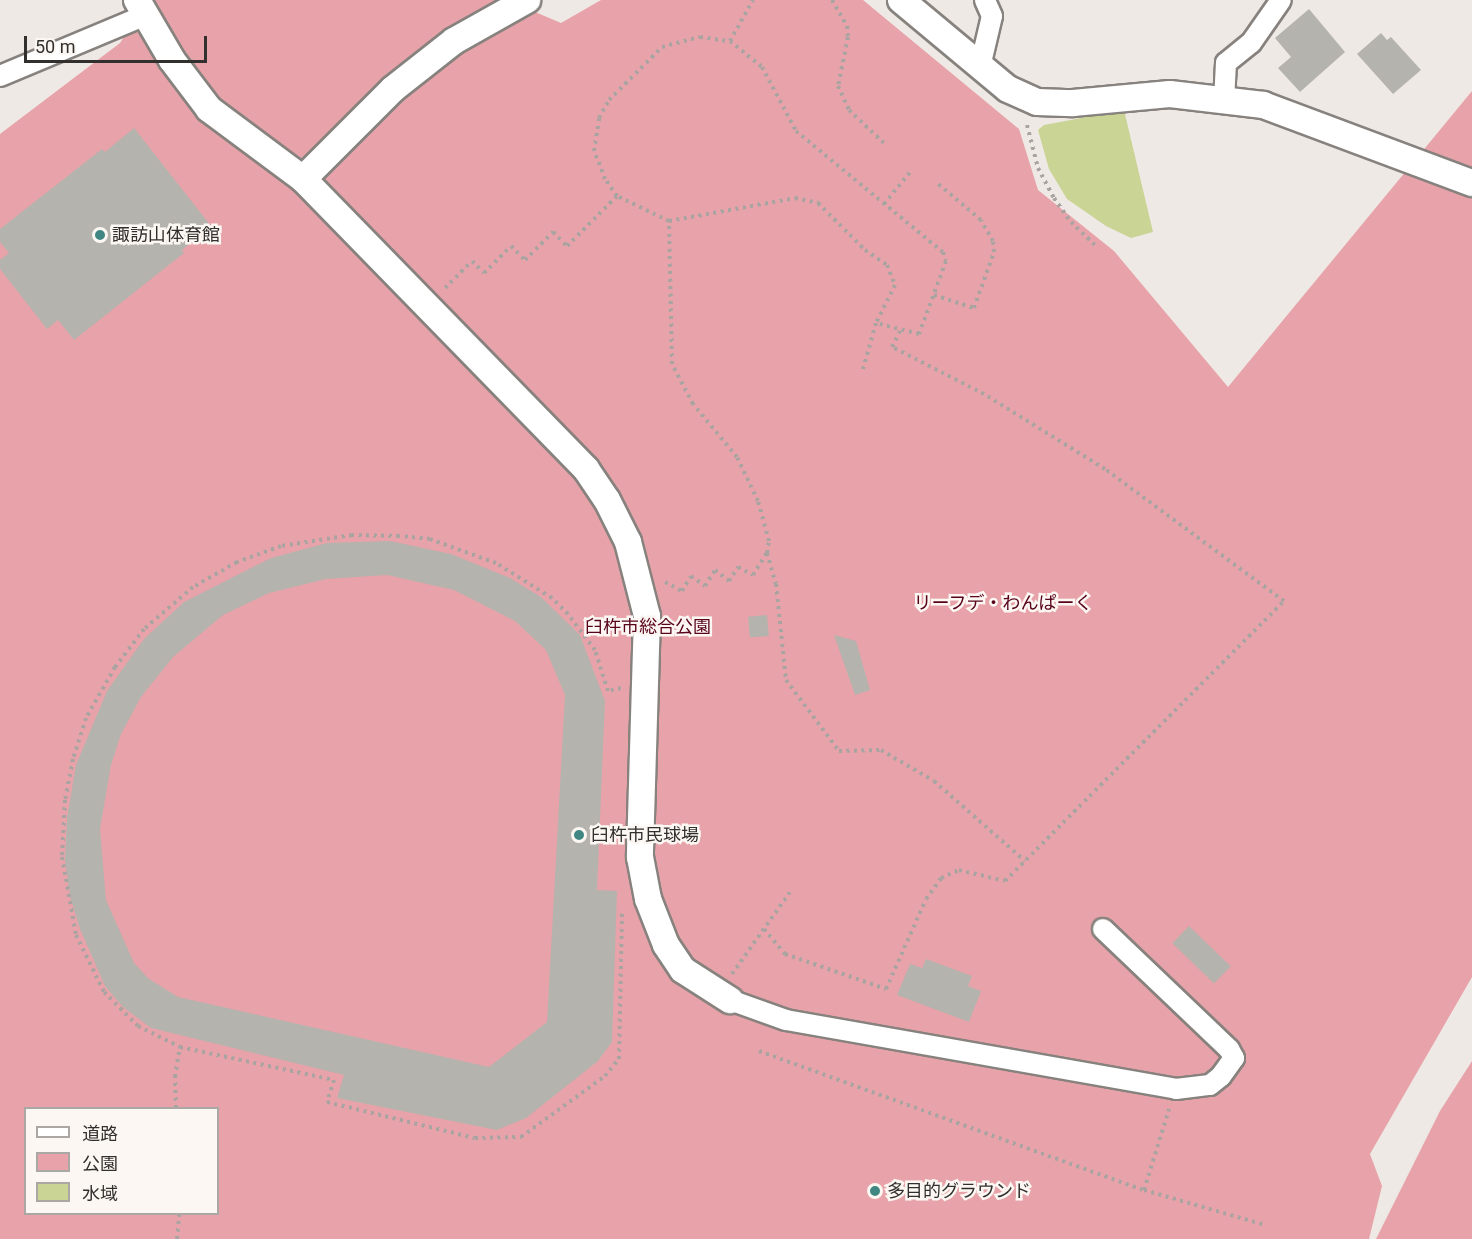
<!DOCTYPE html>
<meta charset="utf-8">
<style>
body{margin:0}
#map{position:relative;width:1472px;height:1239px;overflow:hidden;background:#efe9e5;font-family:Roboto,"Noto Sans JP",sans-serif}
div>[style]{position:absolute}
.green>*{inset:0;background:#e7a3a9}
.water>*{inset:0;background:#cad494}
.building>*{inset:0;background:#b5b3ad;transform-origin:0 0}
.path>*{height:4px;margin-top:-2px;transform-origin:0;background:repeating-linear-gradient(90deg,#a9a4a1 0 3px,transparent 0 7.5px)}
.roads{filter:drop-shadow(2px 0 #87827e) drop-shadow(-2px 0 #87827e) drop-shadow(0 2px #87827e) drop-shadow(0 -2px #87827e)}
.minor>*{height:20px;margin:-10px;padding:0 10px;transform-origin:10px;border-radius:10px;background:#fff}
.tertiary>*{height:26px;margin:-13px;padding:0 13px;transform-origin:13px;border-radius:13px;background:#fff}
.dots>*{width:16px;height:16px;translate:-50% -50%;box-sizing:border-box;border:3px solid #fcf7f2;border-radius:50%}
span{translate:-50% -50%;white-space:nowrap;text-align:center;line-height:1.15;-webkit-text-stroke:5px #fcf7f2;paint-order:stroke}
.poi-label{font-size:18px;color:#32302e}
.left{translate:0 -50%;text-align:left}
.park-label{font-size:18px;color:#57021a}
.legend{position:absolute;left:24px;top:1107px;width:195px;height:108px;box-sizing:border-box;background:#fcf7f2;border:2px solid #aba7a4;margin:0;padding:8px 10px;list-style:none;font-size:18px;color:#32302e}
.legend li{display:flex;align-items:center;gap:12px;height:30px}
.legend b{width:30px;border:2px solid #aba7a4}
.scale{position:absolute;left:24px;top:36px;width:183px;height:27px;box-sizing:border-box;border:3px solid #32302e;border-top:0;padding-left:8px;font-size:18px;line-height:21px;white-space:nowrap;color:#32302e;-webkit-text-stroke:4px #fcf7f2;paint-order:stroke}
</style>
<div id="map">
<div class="green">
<i style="clip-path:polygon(evenodd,148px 0,507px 0,561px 23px,601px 0,863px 0,1019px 129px,1038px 190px,1114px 251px,1228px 387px,1472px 91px,1472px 977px,1370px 1154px,1382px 1186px,1369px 1239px,0 1239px,0 134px,120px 43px,148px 0,26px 1108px,218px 1108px,218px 1214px,26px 1214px,26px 1108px)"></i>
<i style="clip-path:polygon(1472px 1061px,1472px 1239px,1376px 1239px,1440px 1111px)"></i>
</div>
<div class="water">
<i style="clip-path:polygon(1124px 110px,1153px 232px,1131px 238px,1106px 226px,1067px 199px,1049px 169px,1038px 130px,1044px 125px)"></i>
</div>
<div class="building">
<i style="clip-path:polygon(1309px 9px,1345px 52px,1300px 92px,1278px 68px,1291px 57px,1275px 38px)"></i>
<i style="clip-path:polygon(1381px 33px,1387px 40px,1391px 37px,1421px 70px,1393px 94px,1357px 54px)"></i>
<i style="clip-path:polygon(134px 128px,211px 226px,182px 250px,184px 253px,74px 340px,58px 320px,47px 329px,0 269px,0 260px,9px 253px,0 242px,0 229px,102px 149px,105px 152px)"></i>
<i style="clip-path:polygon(evenodd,390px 541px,451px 554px,510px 578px,541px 597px,580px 635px,605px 701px,597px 890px,617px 891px,612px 1042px,598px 1061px,526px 1118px,497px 1130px,337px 1098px,344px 1075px,151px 1028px,123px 1007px,105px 986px,80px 929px,70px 896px,65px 860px,67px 818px,76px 765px,107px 691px,144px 639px,184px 602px,271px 558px,327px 543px,390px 541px,387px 575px,454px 590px,515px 621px,546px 650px,565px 695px,547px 1022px,489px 1067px,178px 997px,149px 979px,134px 963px,106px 900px,100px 829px,111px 765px,121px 734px,141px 697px,173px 657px,223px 615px,269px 593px,326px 579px,387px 575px)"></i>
<i style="left:767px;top:615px;width:21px;height:19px;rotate:85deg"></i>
<i style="clip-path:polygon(834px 635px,856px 641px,870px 690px,855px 695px)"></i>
<i style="left:1189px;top:926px;width:58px;height:24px;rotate:44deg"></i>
<i style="clip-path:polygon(926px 959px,972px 976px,968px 986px,981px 991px,969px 1022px,897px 995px,910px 964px,922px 968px)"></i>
</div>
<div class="path">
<i style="left:832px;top:0;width:30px;rotate:60deg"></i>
<i style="left:847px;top:26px;width:11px;rotate:85deg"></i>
<i style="left:848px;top:37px;width:50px;rotate:101.5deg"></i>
<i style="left:838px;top:86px;width:26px;rotate:65deg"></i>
<i style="left:849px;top:110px;width:50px;rotate:43.4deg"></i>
<i style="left:730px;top:41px;width:47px;rotate:-60.7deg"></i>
<i style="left:1027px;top:125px;width:44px;rotate:75.7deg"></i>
<i style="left:1038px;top:168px;width:34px;rotate:62deg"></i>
<i style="left:1054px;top:198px;width:29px;rotate:55deg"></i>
<i style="left:1071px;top:222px;width:33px;rotate:44deg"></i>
<i style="left:884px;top:204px;width:41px;rotate:-50.9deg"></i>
<i style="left:669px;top:221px;width:128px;rotate:-10.3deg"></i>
<i style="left:795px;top:198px;width:24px;rotate:12deg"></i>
<i style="left:818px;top:203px;width:66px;rotate:45deg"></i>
<i style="left:865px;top:250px;width:27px;rotate:34deg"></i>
<i style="left:887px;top:265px;width:22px;rotate:68deg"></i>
<i style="left:895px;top:285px;width:42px;rotate:116.6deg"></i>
<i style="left:876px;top:323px;width:48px;rotate:105.8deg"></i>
<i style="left:445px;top:288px;width:38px;rotate:-45deg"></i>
<i style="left:472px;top:261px;width:17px;rotate:45deg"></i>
<i style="left:484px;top:273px;width:38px;rotate:-45deg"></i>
<i style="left:511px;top:246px;width:20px;rotate:45deg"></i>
<i style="left:525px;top:260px;width:40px;rotate:-45deg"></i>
<i style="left:553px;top:232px;width:20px;rotate:45deg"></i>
<i style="left:567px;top:246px;width:71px;rotate:-45deg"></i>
<i style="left:934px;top:295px;width:42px;rotate:18deg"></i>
<i style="left:974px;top:308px;width:59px;rotate:-70.3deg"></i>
<i style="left:994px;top:252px;width:11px;rotate:-95deg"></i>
<i style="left:993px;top:241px;width:24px;rotate:-120deg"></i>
<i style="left:981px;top:220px;width:57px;rotate:-139.9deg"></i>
<i style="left:767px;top:553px;width:32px;rotate:74deg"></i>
<i style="left:776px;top:584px;width:97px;rotate:84.1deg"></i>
<i style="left:786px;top:680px;width:89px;rotate:53.3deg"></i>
<i style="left:839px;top:751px;width:42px;rotate:-1.4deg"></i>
<i style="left:881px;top:750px;width:61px;rotate:30.3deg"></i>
<i style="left:934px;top:781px;width:121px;rotate:41.3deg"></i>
<i style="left:665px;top:582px;width:19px;rotate:28deg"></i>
<i style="left:682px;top:591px;width:17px;rotate:-59deg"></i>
<i style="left:691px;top:576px;width:17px;rotate:36deg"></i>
<i style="left:705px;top:586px;width:19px;rotate:-58deg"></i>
<i style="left:715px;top:570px;width:18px;rotate:38deg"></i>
<i style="left:729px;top:581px;width:17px;rotate:-57deg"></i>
<i style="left:738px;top:567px;width:17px;rotate:28deg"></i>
<i style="left:753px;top:575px;width:26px;rotate:-58deg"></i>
<i style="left:767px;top:553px;width:12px;rotate:-81deg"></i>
<i style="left:769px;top:541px;width:41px;rotate:-105.4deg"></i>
<i style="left:758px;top:501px;width:49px;rotate:-115.5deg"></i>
<i style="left:737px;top:457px;width:69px;rotate:-129.7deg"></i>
<i style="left:693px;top:404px;width:45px;rotate:-117.7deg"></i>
<i style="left:672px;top:364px;width:143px;rotate:-91.2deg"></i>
<i style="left:669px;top:221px;width:58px;rotate:-154.3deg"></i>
<i style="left:617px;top:196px;width:21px;rotate:-125deg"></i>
<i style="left:605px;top:179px;width:30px;rotate:-111deg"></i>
<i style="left:594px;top:151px;width:33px;rotate:-81deg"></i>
<i style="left:599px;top:118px;width:21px;rotate:-61deg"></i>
<i style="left:609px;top:100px;width:75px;rotate:-45deg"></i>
<i style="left:662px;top:47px;width:39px;rotate:-15deg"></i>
<i style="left:700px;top:37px;width:30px;rotate:8deg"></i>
<i style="left:730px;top:41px;width:41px;rotate:39.1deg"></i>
<i style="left:762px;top:67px;width:72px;rotate:62deg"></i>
<i style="left:796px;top:131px;width:190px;rotate:39.5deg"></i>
<i style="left:943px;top:252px;width:9px;rotate:72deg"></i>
<i style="left:946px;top:261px;width:78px;rotate:110.3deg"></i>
<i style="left:919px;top:334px;width:44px;rotate:-165.7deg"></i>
<i style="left:621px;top:688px;width:13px;rotate:167deg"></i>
<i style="left:608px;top:691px;width:43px;rotate:-107.6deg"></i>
<i style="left:595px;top:650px;width:45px;rotate:-126.9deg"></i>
<i style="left:568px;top:614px;width:23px;rotate:-135deg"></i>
<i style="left:552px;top:598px;width:66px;rotate:-148deg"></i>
<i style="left:496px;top:563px;width:70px;rotate:-160deg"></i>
<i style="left:430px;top:539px;width:31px;rotate:-174deg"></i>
<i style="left:399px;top:536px;width:47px;rotate:-178.8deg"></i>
<i style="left:352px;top:535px;width:72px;rotate:171.2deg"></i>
<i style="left:281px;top:546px;width:47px;rotate:160deg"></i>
<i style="left:237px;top:562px;width:51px;rotate:150.4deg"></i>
<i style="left:193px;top:587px;width:65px;rotate:139.4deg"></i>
<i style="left:144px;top:629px;width:48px;rotate:127.3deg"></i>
<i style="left:115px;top:667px;width:59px;rotate:119.6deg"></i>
<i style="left:86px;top:718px;width:43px;rotate:107.6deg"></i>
<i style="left:73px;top:759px;width:42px;rotate:101deg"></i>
<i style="left:65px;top:800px;width:57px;rotate:93deg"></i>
<i style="left:62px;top:857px;width:79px;rotate:79.8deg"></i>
<i style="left:76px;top:935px;width:64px;rotate:63.8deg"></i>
<i style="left:104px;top:992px;width:48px;rotate:45deg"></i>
<i style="left:138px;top:1026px;width:47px;rotate:26.6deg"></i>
<i style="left:180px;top:1047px;width:157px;rotate:12.1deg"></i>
<i style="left:334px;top:1080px;width:23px;rotate:108deg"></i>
<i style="left:327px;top:1102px;width:152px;rotate:13.7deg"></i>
<i style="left:475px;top:1138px;width:46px;rotate:-1.2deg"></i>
<i style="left:521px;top:1137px;width:104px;rotate:-36deg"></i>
<i style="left:605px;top:1076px;width:22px;rotate:-51deg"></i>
<i style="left:619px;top:1059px;width:146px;rotate:-88.8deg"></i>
<i style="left:764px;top:929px;width:33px;rotate:50deg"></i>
<i style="left:785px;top:954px;width:107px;rotate:19.1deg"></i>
<i style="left:886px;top:989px;width:98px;rotate:-66deg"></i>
<i style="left:926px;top:899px;width:26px;rotate:-54deg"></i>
<i style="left:941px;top:878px;width:20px;rotate:-24deg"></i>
<i style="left:959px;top:870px;width:47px;rotate:13.4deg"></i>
<i style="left:1005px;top:881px;width:395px;rotate:-45.1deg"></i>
<i style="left:1284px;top:601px;width:222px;rotate:-143.6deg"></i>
<i style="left:1105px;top:469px;width:142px;rotate:-148.2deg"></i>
<i style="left:984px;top:394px;width:103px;rotate:-152.9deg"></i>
<i style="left:892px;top:347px;width:20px;rotate:-63deg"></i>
<i style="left:732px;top:974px;width:100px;rotate:-54.7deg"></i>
<i style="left:759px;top:1051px;width:409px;rotate:19.9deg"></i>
<i style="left:1144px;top:1190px;width:123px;rotate:16.1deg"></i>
<i style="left:176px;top:1108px;width:31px;rotate:-92deg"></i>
<i style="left:175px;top:1077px;width:30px;rotate:-81deg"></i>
<i style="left:1144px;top:1190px;width:85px;rotate:-72.8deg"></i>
<i style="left:177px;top:1239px;width:25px;rotate:-85deg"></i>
</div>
<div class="roads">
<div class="minor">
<i style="left:980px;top:67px;width:52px;rotate:-76.8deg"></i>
<i style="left:992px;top:16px;width:17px;rotate:-114deg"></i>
<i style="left:0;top:76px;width:158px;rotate:-22.7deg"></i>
<i style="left:1224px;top:101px;width:38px;rotate:-87deg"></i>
<i style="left:1226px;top:63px;width:32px;rotate:-39deg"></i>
<i style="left:1251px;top:43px;width:52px;rotate:-55.1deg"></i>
<i style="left:730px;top:1000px;width:59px;rotate:19.7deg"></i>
<i style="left:786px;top:1020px;width:396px;rotate:10deg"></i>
<i style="left:1176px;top:1089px;width:34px;rotate:-7deg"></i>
<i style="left:1210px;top:1085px;width:14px;rotate:-39deg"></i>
<i style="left:1221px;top:1076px;width:22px;rotate:-54deg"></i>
<i style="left:1234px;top:1058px;width:10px;rotate:-119deg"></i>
<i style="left:1229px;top:1049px;width:174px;rotate:-136.4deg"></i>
</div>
<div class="tertiary">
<i style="left:137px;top:0;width:69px;rotate:59.7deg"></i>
<i style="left:172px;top:60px;width:61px;rotate:52.9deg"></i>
<i style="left:209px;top:109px;width:117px;rotate:36.7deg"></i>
<i style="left:303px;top:179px;width:405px;rotate:45.7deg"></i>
<i style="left:586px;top:469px;width:37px;rotate:56deg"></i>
<i style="left:607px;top:500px;width:47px;rotate:63.4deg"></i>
<i style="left:628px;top:542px;width:76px;rotate:75.6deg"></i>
<i style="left:647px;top:616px;width:241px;rotate:91.7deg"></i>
<i style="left:640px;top:857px;width:43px;rotate:79.2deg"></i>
<i style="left:648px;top:899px;width:49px;rotate:68.6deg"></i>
<i style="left:666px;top:945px;width:30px;rotate:56deg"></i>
<i style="left:683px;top:970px;width:56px;rotate:32.6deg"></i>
<i style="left:901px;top:0;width:139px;rotate:39.8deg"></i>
<i style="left:1008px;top:89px;width:32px;rotate:24deg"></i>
<i style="left:1037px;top:102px;width:36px;rotate:2deg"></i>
<i style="left:1073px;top:103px;width:97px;rotate:-5.3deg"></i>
<i style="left:1170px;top:94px;width:94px;rotate:6.7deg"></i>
<i style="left:1263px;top:105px;width:223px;rotate:20.5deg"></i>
<i style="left:303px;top:179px;width:127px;rotate:-45deg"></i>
<i style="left:393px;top:89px;width:78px;rotate:-38.2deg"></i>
<i style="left:454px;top:41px;width:84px;rotate:-29.3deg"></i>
</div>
</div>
<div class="dots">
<i style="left:100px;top:235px;background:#408784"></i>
<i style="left:579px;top:835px;background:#408784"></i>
<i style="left:875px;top:1191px;background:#408784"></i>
</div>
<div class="poi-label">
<span class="left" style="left:112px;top:235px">諏訪山体育館</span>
<span class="left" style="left:591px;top:835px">臼杵市民球場</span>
<span class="left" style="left:887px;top:1191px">多目的グラウンド</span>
</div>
<div class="park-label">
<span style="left:1003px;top:603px">リーフデ・わんぱーく</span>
<span style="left:648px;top:627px">臼杵市総合公園</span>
</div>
<ul class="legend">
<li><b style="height:8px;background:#fff"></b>道路</li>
<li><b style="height:16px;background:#e7a3a9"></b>公園</li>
<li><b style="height:16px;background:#cad494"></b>水域</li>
</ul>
<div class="scale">50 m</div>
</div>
